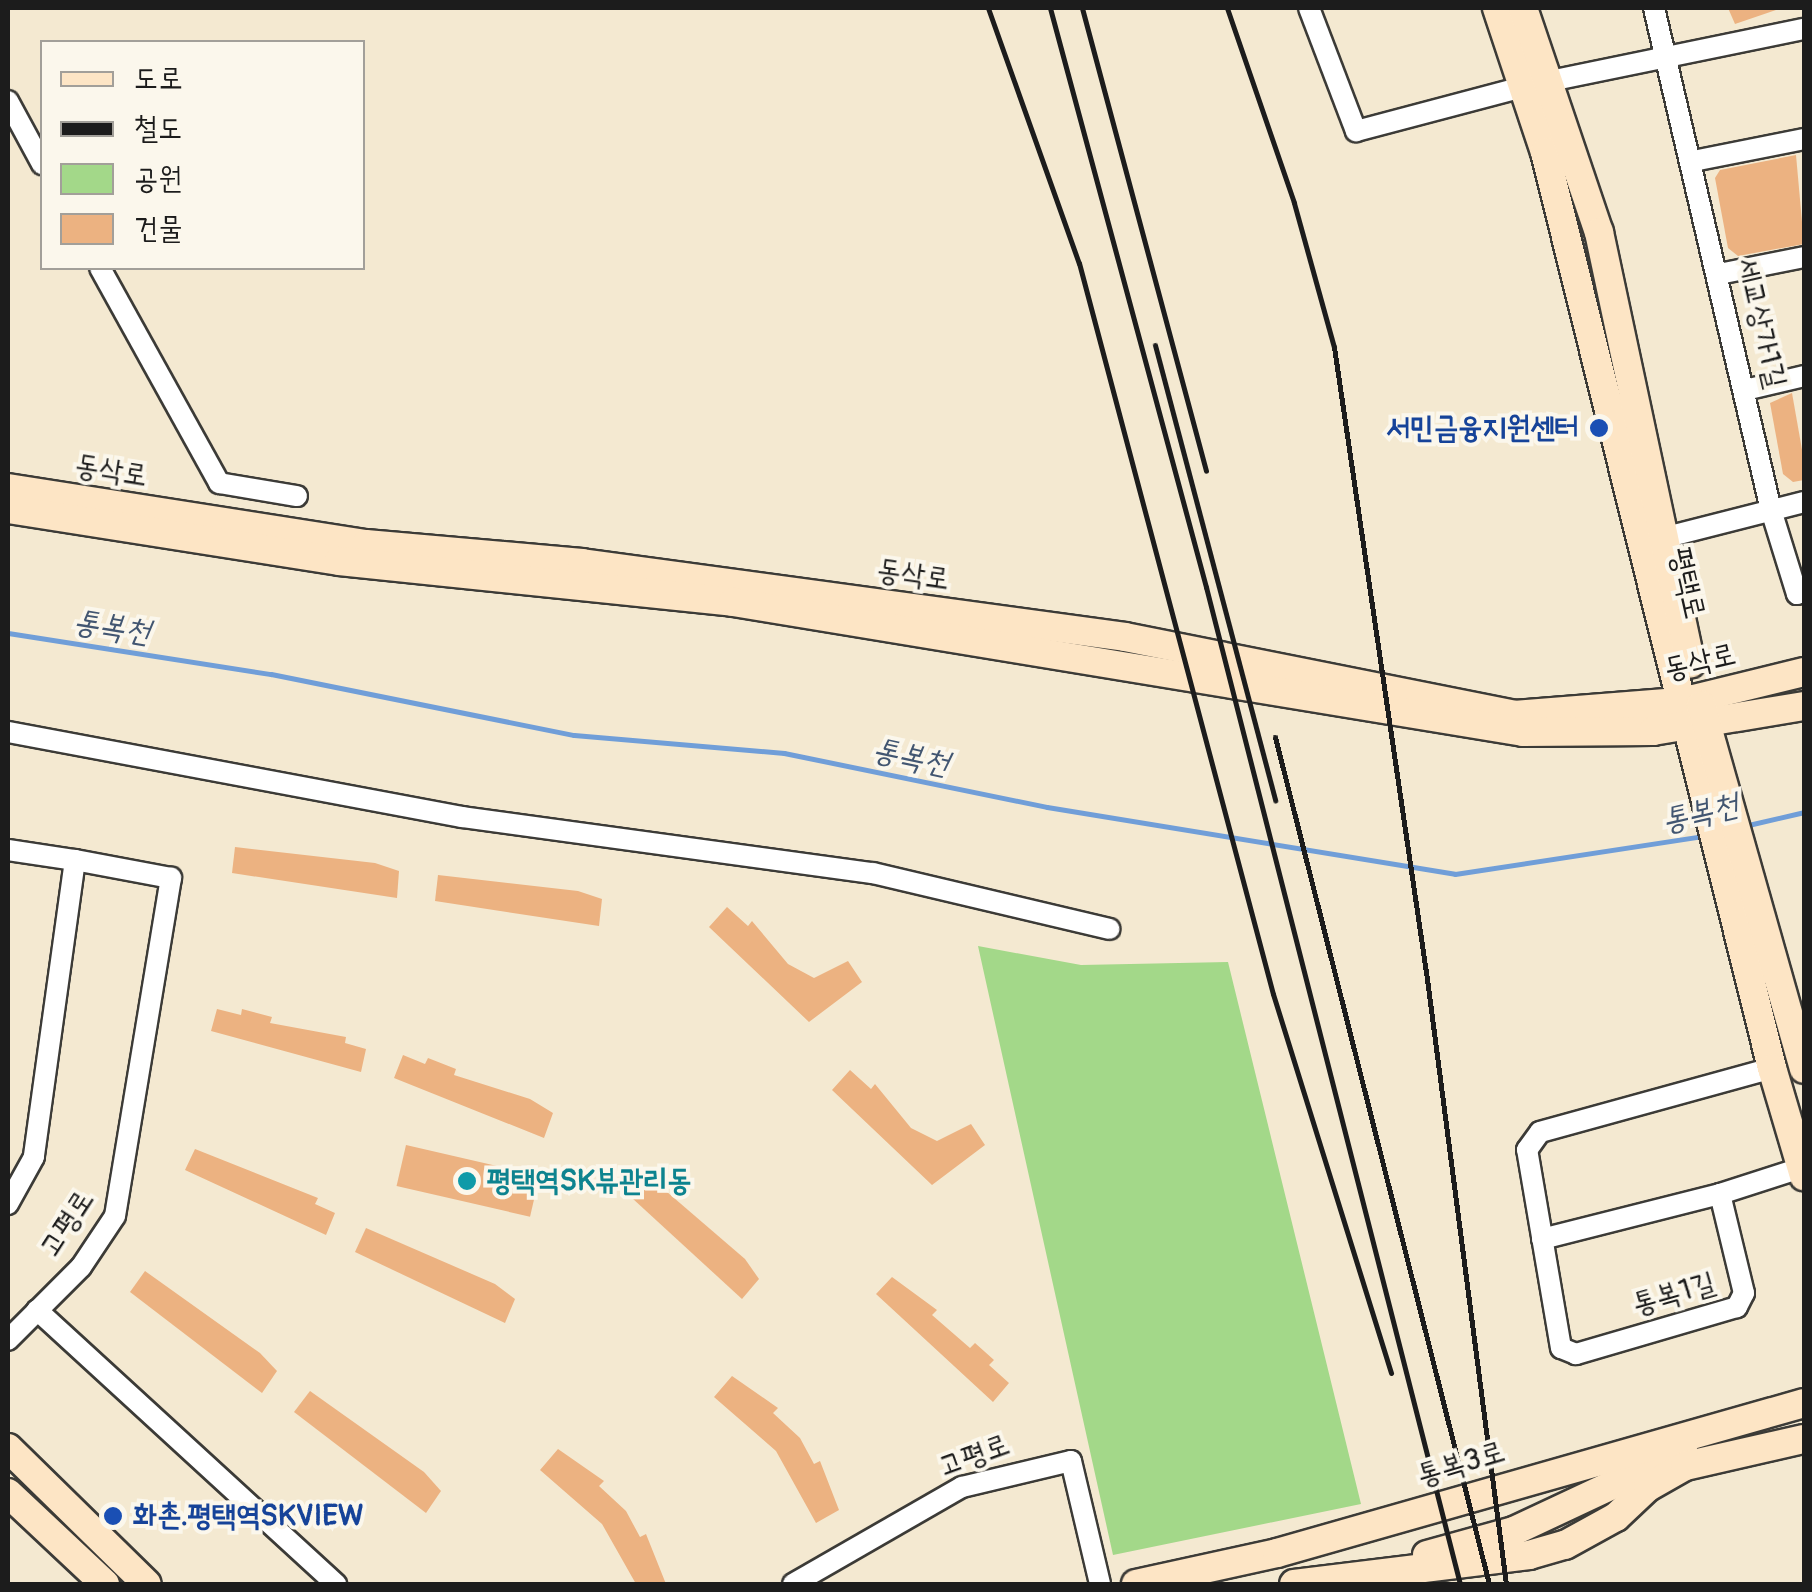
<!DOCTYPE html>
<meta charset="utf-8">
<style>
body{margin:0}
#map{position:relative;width:1812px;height:1592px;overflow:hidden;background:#f4e9d1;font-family:Pangolin,"Poor Story",sans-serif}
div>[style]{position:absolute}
.green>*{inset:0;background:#a3d889}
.stream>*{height:5px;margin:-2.5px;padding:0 2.5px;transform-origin:2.5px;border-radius:2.5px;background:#709ed8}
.building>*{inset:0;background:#ecb281;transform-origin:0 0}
.roads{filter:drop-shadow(2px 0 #3c3b37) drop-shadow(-2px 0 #3c3b37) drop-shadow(0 2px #3c3b37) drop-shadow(0 -2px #3c3b37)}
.street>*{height:20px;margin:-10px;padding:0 10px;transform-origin:10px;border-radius:10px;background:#fff}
.secondary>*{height:28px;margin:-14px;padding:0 14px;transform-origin:14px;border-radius:14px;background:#fde5c5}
.rail>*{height:5px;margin:-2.5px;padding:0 2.5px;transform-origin:2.5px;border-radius:2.5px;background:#1c1c1c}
.dots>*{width:28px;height:28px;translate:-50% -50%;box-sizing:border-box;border:5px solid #fbf7ec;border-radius:50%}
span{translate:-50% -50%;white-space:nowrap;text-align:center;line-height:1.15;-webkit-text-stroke:8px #fbf7ec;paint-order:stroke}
.street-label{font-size:30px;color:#1c1c1c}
.transit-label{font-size:30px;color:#164399;font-weight:700}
.right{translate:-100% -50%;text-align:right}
.left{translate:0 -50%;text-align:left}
.culture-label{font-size:30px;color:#0d838f;font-weight:700}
.water-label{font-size:32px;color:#425671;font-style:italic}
.frame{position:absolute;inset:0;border:10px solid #1c1c1c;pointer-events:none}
.legend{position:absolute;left:40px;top:40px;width:325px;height:230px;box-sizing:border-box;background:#fbf7ec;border:2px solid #a29f99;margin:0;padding:12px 18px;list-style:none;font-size:30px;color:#1c1c1c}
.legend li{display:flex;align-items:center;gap:20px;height:50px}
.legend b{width:50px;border:2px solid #a29f99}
</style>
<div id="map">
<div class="green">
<i style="clip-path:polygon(978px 946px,1081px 965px,1228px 962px,1361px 1504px,1113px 1555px)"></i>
</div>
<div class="stream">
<i style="left:8px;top:633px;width:266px;rotate:8.9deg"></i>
<i style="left:271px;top:674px;width:309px;rotate:11.4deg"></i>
<i style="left:574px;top:735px;width:211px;rotate:4.9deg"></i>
<i style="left:784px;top:753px;width:268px;rotate:11.6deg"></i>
<i style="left:1047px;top:807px;width:413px;rotate:9.3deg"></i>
<i style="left:1455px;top:874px;width:252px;rotate:-8.7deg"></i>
<i style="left:1744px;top:826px;width:62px;rotate:-13.1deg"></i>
</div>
<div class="building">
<i style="clip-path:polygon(1728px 8px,1776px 8px,1776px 10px,1735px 24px)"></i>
<i style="clip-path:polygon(1796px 155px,1804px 244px,1738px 256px,1728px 248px,1715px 178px,1720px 170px)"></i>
<i style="clip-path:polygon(1792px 393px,1804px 461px,1804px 480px,1793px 482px,1783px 474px,1770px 403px)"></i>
<i style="clip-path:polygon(235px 847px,375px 863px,399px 871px,397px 898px,232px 873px)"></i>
<i style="clip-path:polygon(438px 875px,578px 891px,602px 899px,599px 926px,435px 901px)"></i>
<i style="clip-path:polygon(727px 907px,748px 926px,752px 921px,788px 964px,814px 978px,848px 961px,862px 982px,809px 1022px,709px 927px)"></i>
<i style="clip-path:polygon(217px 1009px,241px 1015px,242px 1009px,272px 1017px,270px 1023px,346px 1037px,345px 1043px,366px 1049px,361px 1072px,211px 1031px)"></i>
<i style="clip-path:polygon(403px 1055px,425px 1064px,428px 1058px,456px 1069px,454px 1075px,530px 1099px,553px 1113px,544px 1138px,394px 1078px)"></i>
<i style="clip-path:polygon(850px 1070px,871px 1089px,875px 1084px,911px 1128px,937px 1141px,971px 1124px,985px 1145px,932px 1185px,832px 1090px)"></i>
<i style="left:406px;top:1145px;width:137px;height:42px;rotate:13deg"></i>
<i style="clip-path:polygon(195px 1149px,318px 1198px,315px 1204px,335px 1213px,326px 1235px,185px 1170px)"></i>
<i style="clip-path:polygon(638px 1167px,745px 1259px,759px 1279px,742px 1299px,620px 1187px)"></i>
<i style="clip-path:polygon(366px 1228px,495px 1284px,515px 1299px,505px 1323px,355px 1252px)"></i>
<i style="clip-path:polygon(145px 1271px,260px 1353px,277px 1371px,262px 1393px,130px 1292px)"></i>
<i style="clip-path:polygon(892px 1277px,937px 1310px,932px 1315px,970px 1348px,975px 1343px,994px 1360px,989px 1365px,1009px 1383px,993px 1402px,876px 1294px)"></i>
<i style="clip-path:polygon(732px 1376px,778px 1408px,773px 1413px,800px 1438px,814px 1464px,820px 1461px,839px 1510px,816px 1523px,776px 1451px,714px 1397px)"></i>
<i style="clip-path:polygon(310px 1391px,424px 1472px,441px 1491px,426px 1513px,294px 1412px)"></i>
<i style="clip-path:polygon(558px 1449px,604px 1481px,599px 1486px,626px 1511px,640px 1537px,646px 1534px,666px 1584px,636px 1584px,602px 1524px,540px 1470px)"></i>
</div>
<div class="roads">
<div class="street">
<i style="left:1309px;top:8px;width:132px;rotate:69.1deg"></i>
<i style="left:1356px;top:131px;width:176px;rotate:-14.8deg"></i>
<i style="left:1654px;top:8px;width:515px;rotate:76.88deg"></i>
<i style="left:1771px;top:510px;width:88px;rotate:72.8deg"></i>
<i style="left:1797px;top:594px;width:7px;rotate:-16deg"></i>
<i style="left:1550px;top:81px;width:259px;rotate:-11.6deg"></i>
<i style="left:8px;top:101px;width:72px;rotate:61.6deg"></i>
<i style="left:1693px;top:161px;width:113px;rotate:-11.2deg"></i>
<i style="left:100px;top:268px;width:246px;rotate:61deg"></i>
<i style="left:219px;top:483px;width:79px;rotate:9.5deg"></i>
<i style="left:1719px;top:274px;width:87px;rotate:-11.3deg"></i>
<i style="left:1745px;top:390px;width:61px;rotate:-13.3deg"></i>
<i style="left:1651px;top:541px;width:158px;rotate:-14.3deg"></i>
<i style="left:8px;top:732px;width:462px;rotate:10.6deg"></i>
<i style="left:462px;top:817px;width:415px;rotate:7.8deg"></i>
<i style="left:873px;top:873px;width:243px;rotate:13.3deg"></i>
<i style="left:8px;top:850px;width:68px;rotate:8.5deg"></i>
<i style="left:75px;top:860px;width:300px;rotate:97.9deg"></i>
<i style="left:34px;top:1157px;width:54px;rotate:119deg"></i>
<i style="left:1720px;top:1194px;width:88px;rotate:-17.8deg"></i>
<i style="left:1542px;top:1239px;width:184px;rotate:-14.2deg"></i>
<i style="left:1720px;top:1194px;width:102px;rotate:76.4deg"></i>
<i style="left:1744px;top:1293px;width:16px;rotate:117deg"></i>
<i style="left:1737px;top:1307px;width:168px;rotate:163.7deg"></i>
<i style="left:1576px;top:1354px;width:16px;rotate:-158deg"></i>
<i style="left:1561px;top:1348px;width:201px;rotate:-99.7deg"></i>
<i style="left:1527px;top:1150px;width:22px;rotate:-54deg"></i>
<i style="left:1540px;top:1132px;width:241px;rotate:-15.4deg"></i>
<i style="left:37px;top:1310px;width:406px;rotate:42.5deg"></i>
<i style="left:8px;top:1340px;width:103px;rotate:-45deg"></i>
<i style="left:81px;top:1267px;width:61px;rotate:-56.3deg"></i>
<i style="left:115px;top:1216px;width:343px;rotate:-80.6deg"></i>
<i style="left:171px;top:878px;width:98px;rotate:-169.4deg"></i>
<i style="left:793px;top:1584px;width:195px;rotate:-29.9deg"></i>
<i style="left:962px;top:1487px;width:112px;rotate:-13.4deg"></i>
<i style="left:1071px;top:1461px;width:126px;rotate:76.7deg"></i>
</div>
<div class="secondary">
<i style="left:1497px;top:8px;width:152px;rotate:71.6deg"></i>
<i style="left:1545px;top:152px;width:944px;rotate:76.08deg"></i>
<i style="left:1772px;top:1068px;width:113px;rotate:73.5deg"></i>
<i style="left:1523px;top:8px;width:237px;rotate:71.3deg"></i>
<i style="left:1599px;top:232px;width:441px;rotate:78deg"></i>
<i style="left:8px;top:488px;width:362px;rotate:8.9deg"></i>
<i style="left:366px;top:544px;width:217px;rotate:5deg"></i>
<i style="left:582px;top:563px;width:548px;rotate:7.76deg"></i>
<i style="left:1125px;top:637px;width:397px;rotate:11.3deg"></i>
<i style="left:1514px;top:715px;width:168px;rotate:-4.5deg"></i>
<i style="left:1681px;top:702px;width:127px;rotate:-13.7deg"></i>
<i style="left:8px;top:509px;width:335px;rotate:8.9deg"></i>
<i style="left:339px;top:561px;width:396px;rotate:5.9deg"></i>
<i style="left:733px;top:602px;width:801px;rotate:9.34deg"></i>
<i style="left:1523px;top:732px;width:130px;rotate:-0.4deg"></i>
<i style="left:1653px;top:731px;width:153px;rotate:-9.4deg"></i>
<i style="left:1701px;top:705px;width:378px;rotate:74.2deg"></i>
<i style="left:8px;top:1448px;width:194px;rotate:44.4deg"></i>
<i style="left:8px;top:1493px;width:133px;rotate:43.2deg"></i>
<i style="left:1427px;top:1555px;width:90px;rotate:-15.4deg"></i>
<i style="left:1514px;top:1531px;width:187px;rotate:-25.1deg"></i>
<i style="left:1136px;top:1584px;width:144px;rotate:-12.4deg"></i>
<i style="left:1277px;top:1553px;width:548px;rotate:-15.89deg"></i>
<i style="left:1294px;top:1584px;width:237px;rotate:-7deg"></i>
<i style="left:1529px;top:1555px;width:37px;rotate:-16deg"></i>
<i style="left:1565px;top:1545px;width:58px;rotate:-28.8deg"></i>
<i style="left:1616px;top:1517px;width:44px;rotate:-43.2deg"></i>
<i style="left:1648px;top:1487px;width:43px;rotate:-29.6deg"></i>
<i style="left:1685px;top:1466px;width:122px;rotate:-12.8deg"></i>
</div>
</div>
<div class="rail">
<i style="left:988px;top:8px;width:271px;rotate:70.4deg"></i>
<i style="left:1079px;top:263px;width:756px;rotate:75.14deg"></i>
<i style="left:1273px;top:994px;width:397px;rotate:72.7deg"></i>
<i style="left:1050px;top:8px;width:600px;rotate:74.92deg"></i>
<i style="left:1206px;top:587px;width:1029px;rotate:75.71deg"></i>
<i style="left:1082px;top:8px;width:479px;rotate:75deg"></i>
<i style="left:1227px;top:8px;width:206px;rotate:71deg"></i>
<i style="left:1294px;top:203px;width:149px;rotate:74.5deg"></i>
<i style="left:1334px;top:347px;width:639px;rotate:81.63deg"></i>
<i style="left:1427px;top:979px;width:610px;rotate:82.56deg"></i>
<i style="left:1155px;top:345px;width:471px;rotate:75.2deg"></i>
<i style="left:1275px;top:737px;width:874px;rotate:75.82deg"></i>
</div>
<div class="dots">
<i style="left:1599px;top:428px;background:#1a4fb4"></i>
<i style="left:467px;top:1181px;background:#0f9aa8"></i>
<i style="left:113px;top:1516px;background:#1a4fb4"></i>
</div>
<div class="street-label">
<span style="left:1761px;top:323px;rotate:77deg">세교상가1길</span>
<span style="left:111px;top:471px;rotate:9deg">동삭로</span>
<span style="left:913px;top:575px;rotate:8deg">동삭로</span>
<span style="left:1687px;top:583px;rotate:77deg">평택로</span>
<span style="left:1700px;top:662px;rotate:-13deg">동삭로</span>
<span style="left:67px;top:1224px;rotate:-57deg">고평로</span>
<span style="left:1674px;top:1294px;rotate:-16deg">통복1길</span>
<span style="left:974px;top:1456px;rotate:-20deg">고평로</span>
<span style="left:1461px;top:1464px;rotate:-17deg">통복3로</span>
</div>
<div class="transit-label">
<span class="right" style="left:1579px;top:428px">서민금융지원센터</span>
<span class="left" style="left:133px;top:1516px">화촌.평택역SKVIEW</span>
</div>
<div class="culture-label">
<span class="left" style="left:487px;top:1181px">평택역SK뷰관리동</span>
</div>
<div class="water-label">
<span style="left:112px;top:627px;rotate:9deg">통복천</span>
<span style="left:911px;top:757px;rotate:12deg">통복천</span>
<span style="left:1700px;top:813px;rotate:-13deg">통복천</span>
</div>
<div class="frame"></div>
<ul class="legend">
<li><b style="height:12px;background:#fde5c5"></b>도로</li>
<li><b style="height:12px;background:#1c1c1c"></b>철도</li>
<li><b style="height:28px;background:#a3d889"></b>공원</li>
<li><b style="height:28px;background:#ecb281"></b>건물</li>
</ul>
</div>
